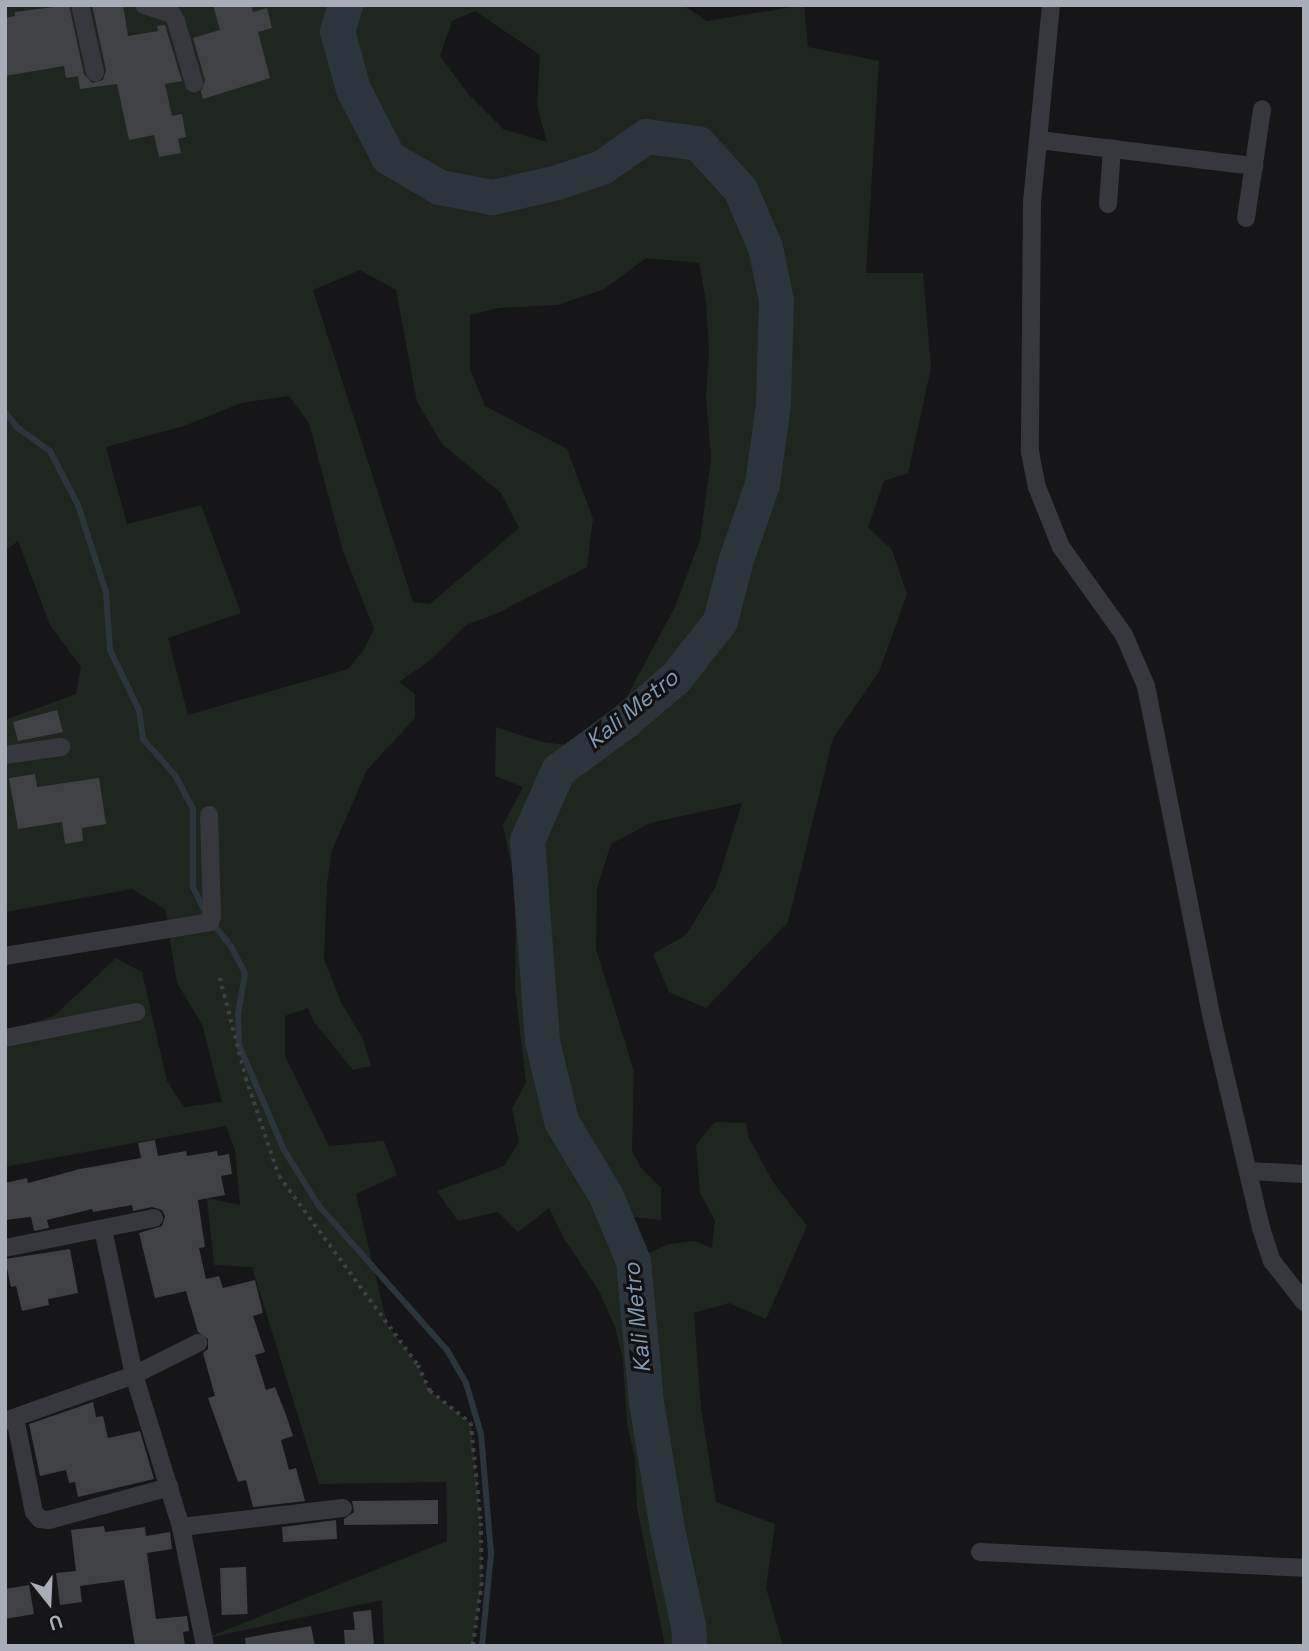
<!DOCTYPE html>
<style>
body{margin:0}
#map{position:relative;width:1309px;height:1651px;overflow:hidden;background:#161618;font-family:"Space Grotesk",sans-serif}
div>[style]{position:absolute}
.green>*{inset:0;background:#1e261f}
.stream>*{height:6px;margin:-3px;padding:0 3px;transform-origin:3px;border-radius:3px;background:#2c353c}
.river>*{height:35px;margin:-17.5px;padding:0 17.5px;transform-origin:17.5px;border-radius:17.5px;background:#2c353c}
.building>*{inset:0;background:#404145;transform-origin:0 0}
.path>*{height:3.5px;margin-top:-1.75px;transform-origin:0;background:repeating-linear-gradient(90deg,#3d3f44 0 3.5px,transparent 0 8.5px)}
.minor>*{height:18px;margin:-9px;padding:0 9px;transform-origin:9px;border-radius:9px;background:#37383d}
span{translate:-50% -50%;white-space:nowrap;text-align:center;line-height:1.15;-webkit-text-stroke:6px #111113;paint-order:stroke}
.water-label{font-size:23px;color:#7f9bb3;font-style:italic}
.frame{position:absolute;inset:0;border:7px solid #a8adb8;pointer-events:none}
.north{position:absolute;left:14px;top:1567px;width:70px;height:70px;-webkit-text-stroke:5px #111113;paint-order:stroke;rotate:162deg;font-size:19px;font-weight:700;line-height:28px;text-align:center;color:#a8adb8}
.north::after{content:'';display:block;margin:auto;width:24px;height:32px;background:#a8adb8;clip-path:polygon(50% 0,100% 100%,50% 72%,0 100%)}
</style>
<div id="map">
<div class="green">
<i style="clip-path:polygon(evenodd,5px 5px,683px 5px,707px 21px,804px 5px,808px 47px,879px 61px,866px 273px,923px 273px,931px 368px,908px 473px,884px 481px,868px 527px,892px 550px,907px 594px,879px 672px,833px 738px,788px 922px,706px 1008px,669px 992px,653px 954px,686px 935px,716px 886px,742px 803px,650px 823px,611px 844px,597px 888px,596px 949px,634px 1071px,632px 1151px,641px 1168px,661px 1188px,661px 1220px,614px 1215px,633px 1260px,669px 1244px,695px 1241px,712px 1248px,715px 1221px,700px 1192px,696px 1145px,715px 1122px,746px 1123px,749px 1138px,773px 1182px,807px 1226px,766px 1319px,729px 1303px,694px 1313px,701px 1408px,716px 1502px,775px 1524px,766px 1588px,783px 1646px,665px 1646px,637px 1507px,635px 1457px,627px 1425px,623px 1360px,615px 1327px,599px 1291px,565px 1240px,549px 1208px,518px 1232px,498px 1212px,458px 1221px,437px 1191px,504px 1166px,519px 1142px,512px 1109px,526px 1082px,515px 988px,516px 887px,503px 825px,523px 787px,495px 776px,496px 727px,542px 742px,576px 746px,609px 730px,675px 607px,700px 540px,711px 458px,706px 396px,709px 352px,706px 301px,699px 263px,646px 258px,604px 289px,558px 305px,499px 308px,470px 315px,470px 369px,485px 406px,567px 449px,593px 519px,587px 567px,498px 613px,466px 625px,428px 662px,399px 682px,415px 694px,415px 718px,367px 770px,332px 850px,327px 884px,324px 959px,341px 1002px,363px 1039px,371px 1066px,353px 1070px,314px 1022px,308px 1008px,285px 1016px,285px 1056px,329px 1146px,384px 1141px,397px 1175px,356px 1194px,387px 1324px,418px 1365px,430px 1391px,471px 1423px,481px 1523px,482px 1583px,473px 1646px,384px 1646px,382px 1600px,204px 1639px,447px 1541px,446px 1482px,319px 1484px,252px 1267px,214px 1265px,207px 1198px,240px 1205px,235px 1150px,226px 1126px,5px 1167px,5px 1031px,54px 1016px,116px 958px,142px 972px,167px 1081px,184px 1107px,222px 1102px,202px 1024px,177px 983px,165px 909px,132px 889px,5px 912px,5px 720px,76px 694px,81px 667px,50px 625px,18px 541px,5px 551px,5px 5px,475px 11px,540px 55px,537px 106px,547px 142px,503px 129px,469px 95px,440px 56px,452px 21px,475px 11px,5px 5px,360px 270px,396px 290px,417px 402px,442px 444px,501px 493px,519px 528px,430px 604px,413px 602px,313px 290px,360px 270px,5px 5px,289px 396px,309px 423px,343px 551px,374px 629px,364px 649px,348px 669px,188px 715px,168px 638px,241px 613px,201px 505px,127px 524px,106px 447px,184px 426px,241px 403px,289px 396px)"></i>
</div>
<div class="stream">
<i style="left:5px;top:412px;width:21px;rotate:51deg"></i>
<i style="left:18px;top:428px;width:39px;rotate:36deg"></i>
<i style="left:50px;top:451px;width:61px;rotate:62.6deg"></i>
<i style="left:78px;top:505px;width:91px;rotate:72.2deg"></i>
<i style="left:106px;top:592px;width:58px;rotate:86.1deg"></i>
<i style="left:110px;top:650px;width:67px;rotate:64.2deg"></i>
<i style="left:139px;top:710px;width:29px;rotate:82deg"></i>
<i style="left:143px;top:739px;width:48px;rotate:48.4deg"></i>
<i style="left:175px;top:775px;width:38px;rotate:62deg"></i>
<i style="left:193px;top:809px;width:78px;rotate:90deg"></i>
<i style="left:193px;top:887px;width:28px;rotate:64deg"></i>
<i style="left:213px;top:924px;width:28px;rotate:51deg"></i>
<i style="left:231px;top:946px;width:31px;rotate:63deg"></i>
<i style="left:245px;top:974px;width:41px;rotate:99.9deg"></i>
<i style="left:238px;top:1014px;width:31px;rotate:88deg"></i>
<i style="left:239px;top:1045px;width:114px;rotate:66.8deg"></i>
<i style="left:284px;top:1150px;width:66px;rotate:58deg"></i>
<i style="left:319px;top:1206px;width:193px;rotate:48.4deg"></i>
<i style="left:447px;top:1350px;width:38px;rotate:60deg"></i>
<i style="left:466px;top:1383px;width:53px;rotate:73.6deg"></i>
<i style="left:481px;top:1434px;width:120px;rotate:85.2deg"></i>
<i style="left:491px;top:1554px;width:92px;rotate:95.6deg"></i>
</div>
<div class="river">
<i style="left:345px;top:5px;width:27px;rotate:107deg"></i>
<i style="left:337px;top:31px;width:60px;rotate:74.6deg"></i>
<i style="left:353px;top:89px;width:76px;rotate:62.8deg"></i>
<i style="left:388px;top:157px;width:59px;rotate:30.5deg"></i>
<i style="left:439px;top:187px;width:54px;rotate:10.7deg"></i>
<i style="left:492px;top:197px;width:67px;rotate:-13deg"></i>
<i style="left:557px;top:182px;width:47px;rotate:-18.4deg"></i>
<i style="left:602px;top:167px;width:54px;rotate:-35.2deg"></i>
<i style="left:646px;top:136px;width:52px;rotate:7.7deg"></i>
<i style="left:698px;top:143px;width:62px;rotate:47.6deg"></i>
<i style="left:740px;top:189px;width:63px;rotate:66.7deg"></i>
<i style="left:765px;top:247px;width:54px;rotate:78.3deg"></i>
<i style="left:776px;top:300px;width:104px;rotate:91.7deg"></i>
<i style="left:773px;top:404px;width:81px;rotate:97.8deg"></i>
<i style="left:762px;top:484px;width:79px;rotate:109.1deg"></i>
<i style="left:736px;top:559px;width:64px;rotate:104.5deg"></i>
<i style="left:720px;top:621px;width:73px;rotate:128.3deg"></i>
<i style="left:675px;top:678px;width:66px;rotate:139.3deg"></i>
<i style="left:625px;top:721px;width:83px;rotate:143.8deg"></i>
<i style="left:558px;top:770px;width:77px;rotate:113.9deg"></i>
<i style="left:527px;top:840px;width:202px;rotate:85.7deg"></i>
<i style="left:542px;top:1041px;width:82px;rotate:76.6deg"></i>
<i style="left:561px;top:1121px;width:87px;rotate:59deg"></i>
<i style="left:606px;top:1196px;width:70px;rotate:67.4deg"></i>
<i style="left:633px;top:1261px;width:142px;rotate:84.7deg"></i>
<i style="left:646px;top:1402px;width:129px;rotate:80.6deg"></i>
<i style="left:667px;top:1529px;width:98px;rotate:77.7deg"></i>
<i style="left:688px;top:1625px;width:21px;rotate:87deg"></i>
</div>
<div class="building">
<i style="clip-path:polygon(69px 5px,84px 74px,92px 83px,103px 80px,106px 70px,92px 5px,123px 5px,128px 36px,158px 31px,157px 26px,165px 25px,182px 81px,165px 84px,172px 116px,182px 114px,186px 137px,178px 139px,181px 153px,159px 157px,154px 135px,129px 140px,117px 84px,80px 89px,78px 76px,66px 78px,64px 66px,5px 76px,5px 18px,15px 16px,15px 12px)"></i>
<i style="clip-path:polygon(213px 5px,251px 5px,253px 12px,267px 8px,272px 28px,258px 32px,270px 78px,203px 99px,201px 92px,205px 80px,193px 38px,220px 30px)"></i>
<i style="clip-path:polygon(57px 710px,63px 732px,18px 741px,13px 722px)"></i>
<i style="clip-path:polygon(35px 774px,37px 787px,99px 778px,106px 824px,82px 828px,83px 841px,65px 844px,62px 822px,18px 829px,9px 778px)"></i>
<i style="clip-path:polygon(155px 1140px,158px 1156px,186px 1151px,187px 1156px,217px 1151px,218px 1156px,229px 1154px,232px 1174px,221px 1176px,225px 1195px,198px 1200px,205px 1247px,199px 1248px,206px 1279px,219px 1276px,223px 1288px,255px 1280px,263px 1313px,253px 1316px,265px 1352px,255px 1355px,266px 1390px,275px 1387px,286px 1415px,293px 1436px,281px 1440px,289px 1470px,296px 1468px,305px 1501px,253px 1507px,246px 1480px,238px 1482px,208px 1398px,215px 1396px,203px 1353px,208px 1349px,208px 1339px,198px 1332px,186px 1291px,155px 1298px,139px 1233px,162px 1226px,165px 1216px,162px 1210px,152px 1207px,133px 1211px,132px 1205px,93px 1212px,92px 1209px,47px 1220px,49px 1228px,34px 1231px,31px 1217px,5px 1220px,5px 1183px,27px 1178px,28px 1183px,80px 1169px,141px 1158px,138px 1143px)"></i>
<i style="clip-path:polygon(70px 1249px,78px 1293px,48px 1299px,49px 1305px,22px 1311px,16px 1286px,11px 1287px,5px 1259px)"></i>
<i style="clip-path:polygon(93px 1402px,96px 1417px,103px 1416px,108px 1438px,140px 1431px,154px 1479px,78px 1497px,75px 1482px,69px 1483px,66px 1470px,40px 1476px,29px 1424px)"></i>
<i style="clip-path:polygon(438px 1500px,438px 1524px,344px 1525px,344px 1519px,354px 1512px,352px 1501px)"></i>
<i style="clip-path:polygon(336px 1520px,337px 1539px,283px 1542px,282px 1527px)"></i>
<i style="clip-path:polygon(104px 1526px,105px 1532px,145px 1527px,146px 1536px,170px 1532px,172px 1549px,147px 1553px,156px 1619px,187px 1616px,189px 1631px,183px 1632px,185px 1646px,135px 1646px,124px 1580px,80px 1586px,82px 1602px,60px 1605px,56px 1573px,76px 1571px,71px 1530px)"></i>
<i style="left:246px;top:1567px;width:47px;height:26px;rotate:88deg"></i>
<i style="clip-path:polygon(29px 1585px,34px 1614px,5px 1619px,5px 1589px)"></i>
<i style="clip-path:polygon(371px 1610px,374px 1646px,345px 1646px,344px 1630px,355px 1630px,353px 1612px)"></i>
<i style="clip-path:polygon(311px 1626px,315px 1646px,246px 1646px,245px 1638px)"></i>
</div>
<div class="path">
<i style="left:220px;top:978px;width:103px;rotate:75.4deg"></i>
<i style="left:246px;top:1078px;width:103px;rotate:71.4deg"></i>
<i style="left:279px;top:1176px;width:235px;rotate:53.7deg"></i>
<i style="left:418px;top:1365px;width:29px;rotate:65deg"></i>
<i style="left:430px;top:1391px;width:52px;rotate:38deg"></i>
<i style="left:471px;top:1423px;width:100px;rotate:84.3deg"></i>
<i style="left:481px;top:1523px;width:60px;rotate:89deg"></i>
<i style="left:482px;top:1583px;width:64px;rotate:98.1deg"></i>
</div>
<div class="minor">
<i style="left:80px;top:5px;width:69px;rotate:77.4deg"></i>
<i style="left:144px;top:5px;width:29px;rotate:18deg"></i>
<i style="left:172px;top:14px;width:8px;rotate:60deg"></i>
<i style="left:176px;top:21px;width:65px;rotate:73.8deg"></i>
<i style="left:1051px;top:5px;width:198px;rotate:95.5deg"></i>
<i style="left:1032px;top:202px;width:250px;rotate:90.5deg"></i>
<i style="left:1030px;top:452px;width:36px;rotate:79deg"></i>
<i style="left:1037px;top:487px;width:65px;rotate:68.2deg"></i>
<i style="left:1061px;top:547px;width:108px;rotate:54.4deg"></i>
<i style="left:1124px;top:635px;width:56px;rotate:66.7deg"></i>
<i style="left:1146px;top:686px;width:339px;rotate:78.8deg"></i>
<i style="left:1212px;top:1019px;width:215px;rotate:76.8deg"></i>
<i style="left:1261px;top:1228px;width:35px;rotate:72deg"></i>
<i style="left:1272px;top:1261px;width:52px;rotate:52deg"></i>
<i style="left:1039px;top:140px;width:217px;rotate:6.9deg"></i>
<i style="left:1108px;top:204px;width:56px;rotate:-85.9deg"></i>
<i style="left:1246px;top:218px;width:110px;rotate:-81.6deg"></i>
<i style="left:5px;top:755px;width:57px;rotate:-8.1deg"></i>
<i style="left:5px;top:956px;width:208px;rotate:-9.4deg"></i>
<i style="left:210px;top:922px;width:6px;rotate:-72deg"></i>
<i style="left:212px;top:916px;width:101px;rotate:-91.7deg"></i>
<i style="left:5px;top:1038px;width:134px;rotate:-11.2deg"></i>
<i style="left:1249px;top:1171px;width:55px;rotate:3.1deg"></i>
<i style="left:103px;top:1229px;width:149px;rotate:78deg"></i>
<i style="left:134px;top:1375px;width:159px;rotate:72.8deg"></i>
<i style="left:181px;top:1527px;width:121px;rotate:78.6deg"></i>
<i style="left:5px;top:1248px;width:152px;rotate:-11.4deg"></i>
<i style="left:15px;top:1418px;width:96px;rotate:78.6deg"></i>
<i style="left:34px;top:1512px;width:9px;rotate:49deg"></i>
<i style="left:40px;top:1519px;width:9px;rotate:6deg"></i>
<i style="left:49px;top:1520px;width:125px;rotate:-15.3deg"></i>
<i style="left:5px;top:1421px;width:137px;rotate:-19.6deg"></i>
<i style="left:134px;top:1375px;width:72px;rotate:-26.6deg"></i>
<i style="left:181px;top:1527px;width:163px;rotate:-6.7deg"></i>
<i style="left:980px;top:1552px;width:324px;rotate:2.8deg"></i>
</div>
<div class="water-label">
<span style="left:632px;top:709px;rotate:-39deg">Kali Metro</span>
<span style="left:637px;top:1318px;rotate:-96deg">Kali Metro</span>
</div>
<div class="frame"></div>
<div class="north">U</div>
</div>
